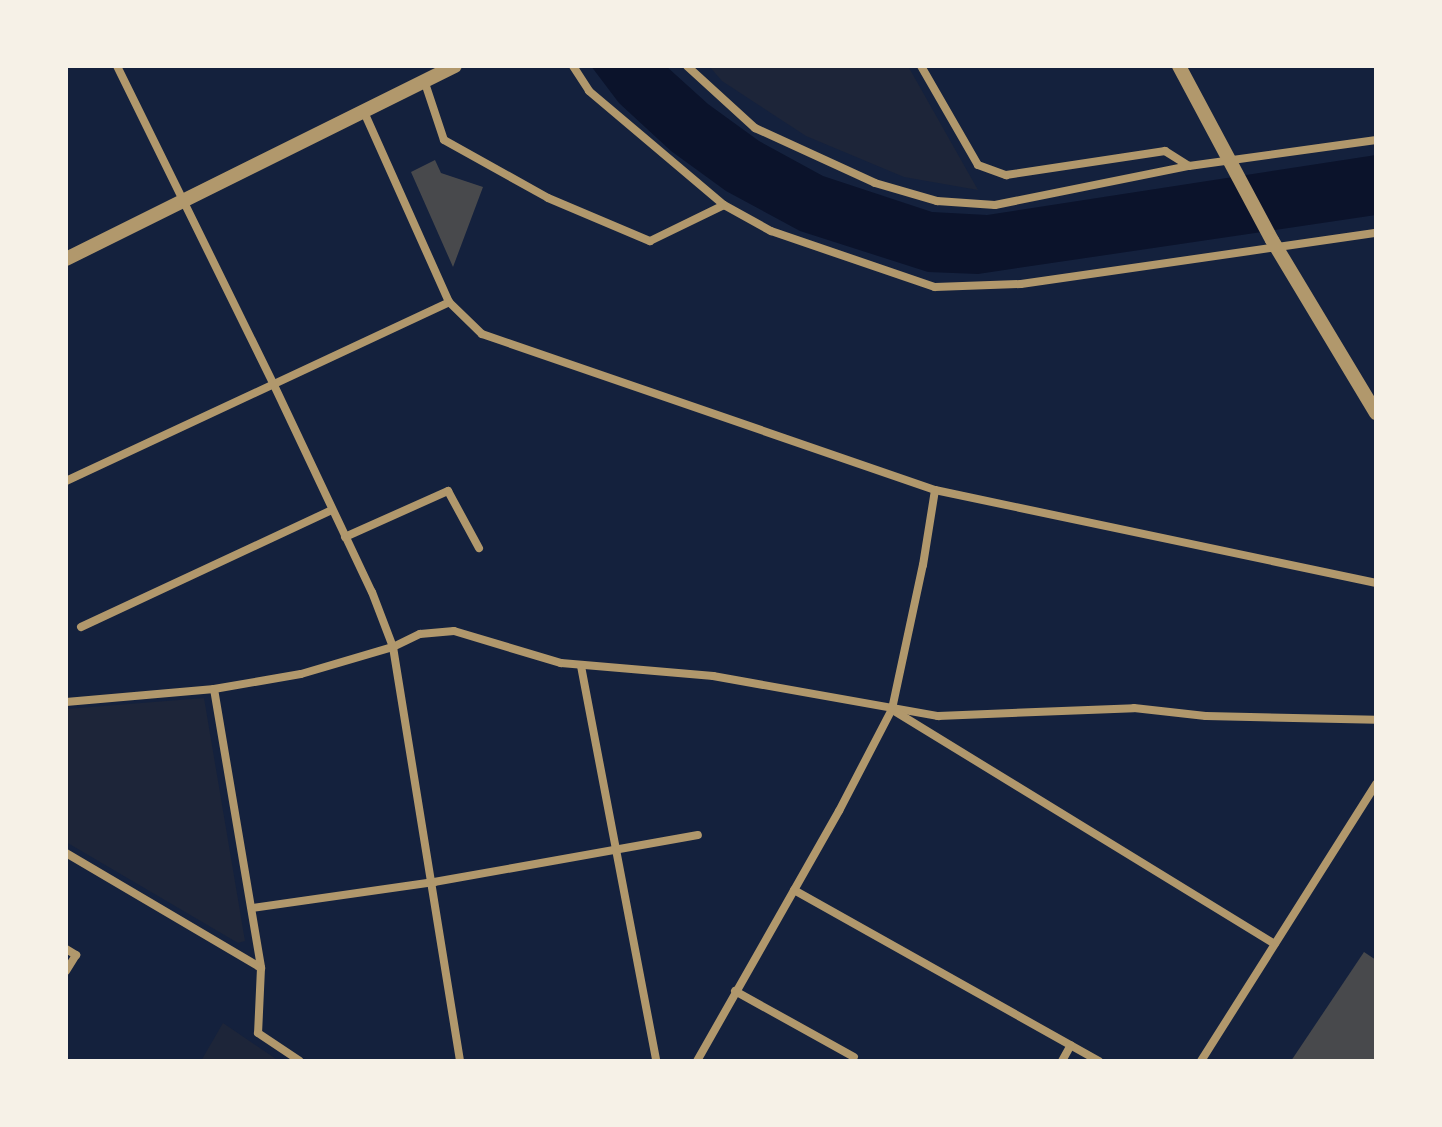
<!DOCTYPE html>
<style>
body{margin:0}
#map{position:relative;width:1442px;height:1127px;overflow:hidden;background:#14213d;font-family:"Open Sans",sans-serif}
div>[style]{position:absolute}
.green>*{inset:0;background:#1d2539}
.water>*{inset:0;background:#0b132b}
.building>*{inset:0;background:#48494c}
.minor>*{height:8px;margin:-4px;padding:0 4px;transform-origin:4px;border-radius:4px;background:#b1986c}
.tertiary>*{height:14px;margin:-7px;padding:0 7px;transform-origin:7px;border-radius:7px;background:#b1986c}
span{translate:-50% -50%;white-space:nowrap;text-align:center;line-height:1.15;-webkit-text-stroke:6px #f6f1e7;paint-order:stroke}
.frame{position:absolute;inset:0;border:68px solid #f6f1e7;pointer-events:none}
</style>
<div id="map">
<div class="green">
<i style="clip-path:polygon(709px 66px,908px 66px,978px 190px,904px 177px,806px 136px,722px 81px)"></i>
<i style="clip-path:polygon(204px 698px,245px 941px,238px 943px,66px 842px,66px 709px)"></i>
<i style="clip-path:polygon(223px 1023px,279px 1061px,201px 1061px)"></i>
</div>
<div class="water">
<i style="clip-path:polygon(591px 66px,666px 66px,708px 104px,759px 141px,823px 176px,932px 212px,987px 215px,1376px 155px,1376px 215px,978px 274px,928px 272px,800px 231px,726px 191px,671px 151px,619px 103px)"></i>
</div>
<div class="building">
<i style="clip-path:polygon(435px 160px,441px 173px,483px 187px,453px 267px,411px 172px)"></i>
<i style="clip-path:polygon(1364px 952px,1376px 960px,1376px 1061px,1291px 1061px)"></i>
</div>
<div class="minor">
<i style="left:117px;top:66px;width:353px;rotate:63.8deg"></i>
<i style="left:273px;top:383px;width:231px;rotate:64.7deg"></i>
<i style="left:372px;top:592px;width:59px;rotate:69.1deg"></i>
<i style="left:393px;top:647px;width:419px;rotate:80.8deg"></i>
<i style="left:573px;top:66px;width:30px;rotate:57deg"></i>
<i style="left:589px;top:91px;width:177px;rotate:40.2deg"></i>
<i style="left:724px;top:205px;width:54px;rotate:29deg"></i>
<i style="left:771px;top:231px;width:173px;rotate:18.9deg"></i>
<i style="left:935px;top:287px;width:86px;rotate:-2deg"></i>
<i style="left:1021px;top:284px;width:359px;rotate:-8.2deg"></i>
<i style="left:687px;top:66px;width:92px;rotate:42.4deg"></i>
<i style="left:755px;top:128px;width:132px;rotate:24.6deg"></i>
<i style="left:875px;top:183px;width:65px;rotate:16.2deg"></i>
<i style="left:937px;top:201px;width:58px;rotate:3.9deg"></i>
<i style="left:995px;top:205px;width:198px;rotate:-11.4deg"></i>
<i style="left:1189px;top:166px;width:189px;rotate:-7.9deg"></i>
<i style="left:921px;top:66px;width:114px;rotate:60.1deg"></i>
<i style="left:978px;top:165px;width:30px;rotate:20deg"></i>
<i style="left:1006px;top:175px;width:161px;rotate:-8.6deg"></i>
<i style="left:1165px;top:151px;width:28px;rotate:32deg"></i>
<i style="left:425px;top:83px;width:60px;rotate:71.6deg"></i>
<i style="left:444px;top:140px;width:119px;rotate:29.1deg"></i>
<i style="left:548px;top:198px;width:111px;rotate:22.9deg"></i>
<i style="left:650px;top:241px;width:82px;rotate:-25.9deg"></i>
<i style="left:364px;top:112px;width:208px;rotate:65.9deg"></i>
<i style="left:66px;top:481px;width:423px;rotate:-25deg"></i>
<i style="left:449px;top:302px;width:46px;rotate:44.1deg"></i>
<i style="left:482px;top:334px;width:479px;rotate:19deg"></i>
<i style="left:935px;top:490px;width:451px;rotate:11.9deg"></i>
<i style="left:345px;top:537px;width:113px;rotate:-24.1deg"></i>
<i style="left:448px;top:491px;width:65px;rotate:61.5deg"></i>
<i style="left:81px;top:627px;width:277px;rotate:-25deg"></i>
<i style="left:581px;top:666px;width:402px;rotate:79.2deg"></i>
<i style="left:214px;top:689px;width:283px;rotate:80.4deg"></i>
<i style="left:261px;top:968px;width:65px;rotate:92.6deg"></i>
<i style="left:258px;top:1033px;width:50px;rotate:33.7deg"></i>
<i style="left:66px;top:702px;width:149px;rotate:-5deg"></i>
<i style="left:214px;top:689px;width:88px;rotate:-9.8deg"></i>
<i style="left:301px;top:674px;width:96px;rotate:-16.4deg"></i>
<i style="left:393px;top:647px;width:30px;rotate:-26deg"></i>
<i style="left:420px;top:634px;width:34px;rotate:-5deg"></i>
<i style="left:454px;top:631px;width:112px;rotate:16.7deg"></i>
<i style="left:561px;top:663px;width:153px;rotate:4.9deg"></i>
<i style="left:713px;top:676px;width:229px;rotate:10.1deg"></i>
<i style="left:938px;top:716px;width:196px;rotate:-2.3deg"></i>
<i style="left:1134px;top:708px;width:72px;rotate:6.3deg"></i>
<i style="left:1206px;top:716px;width:170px;rotate:1.3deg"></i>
<i style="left:896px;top:712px;width:444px;rotate:31.5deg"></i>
<i style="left:66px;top:853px;width:226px;rotate:30.5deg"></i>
<i style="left:794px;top:890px;width:350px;rotate:29.3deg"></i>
<i style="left:252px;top:908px;width:184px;rotate:-8.1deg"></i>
<i style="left:434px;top:882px;width:268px;rotate:-10.1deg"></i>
<i style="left:66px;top:949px;width:12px;rotate:31deg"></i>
<i style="left:76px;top:955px;width:19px;rotate:122deg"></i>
<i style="left:735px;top:991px;width:136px;rotate:29deg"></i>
<i style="left:697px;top:1061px;width:288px;rotate:-60.4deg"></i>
<i style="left:839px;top:811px;width:115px;rotate:-62.5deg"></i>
<i style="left:892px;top:709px;width:147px;rotate:-77.9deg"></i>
<i style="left:923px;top:565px;width:76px;rotate:-80.9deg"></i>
<i style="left:1062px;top:1061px;width:18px;rotate:-61deg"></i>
<i style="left:1201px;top:1061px;width:328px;rotate:-57.7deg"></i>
</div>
<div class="tertiary">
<i style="left:1179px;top:66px;width:197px;rotate:61.9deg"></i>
<i style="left:1272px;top:240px;width:202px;rotate:59deg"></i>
<i style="left:66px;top:259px;width:434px;rotate:-26.4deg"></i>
</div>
<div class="frame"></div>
</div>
